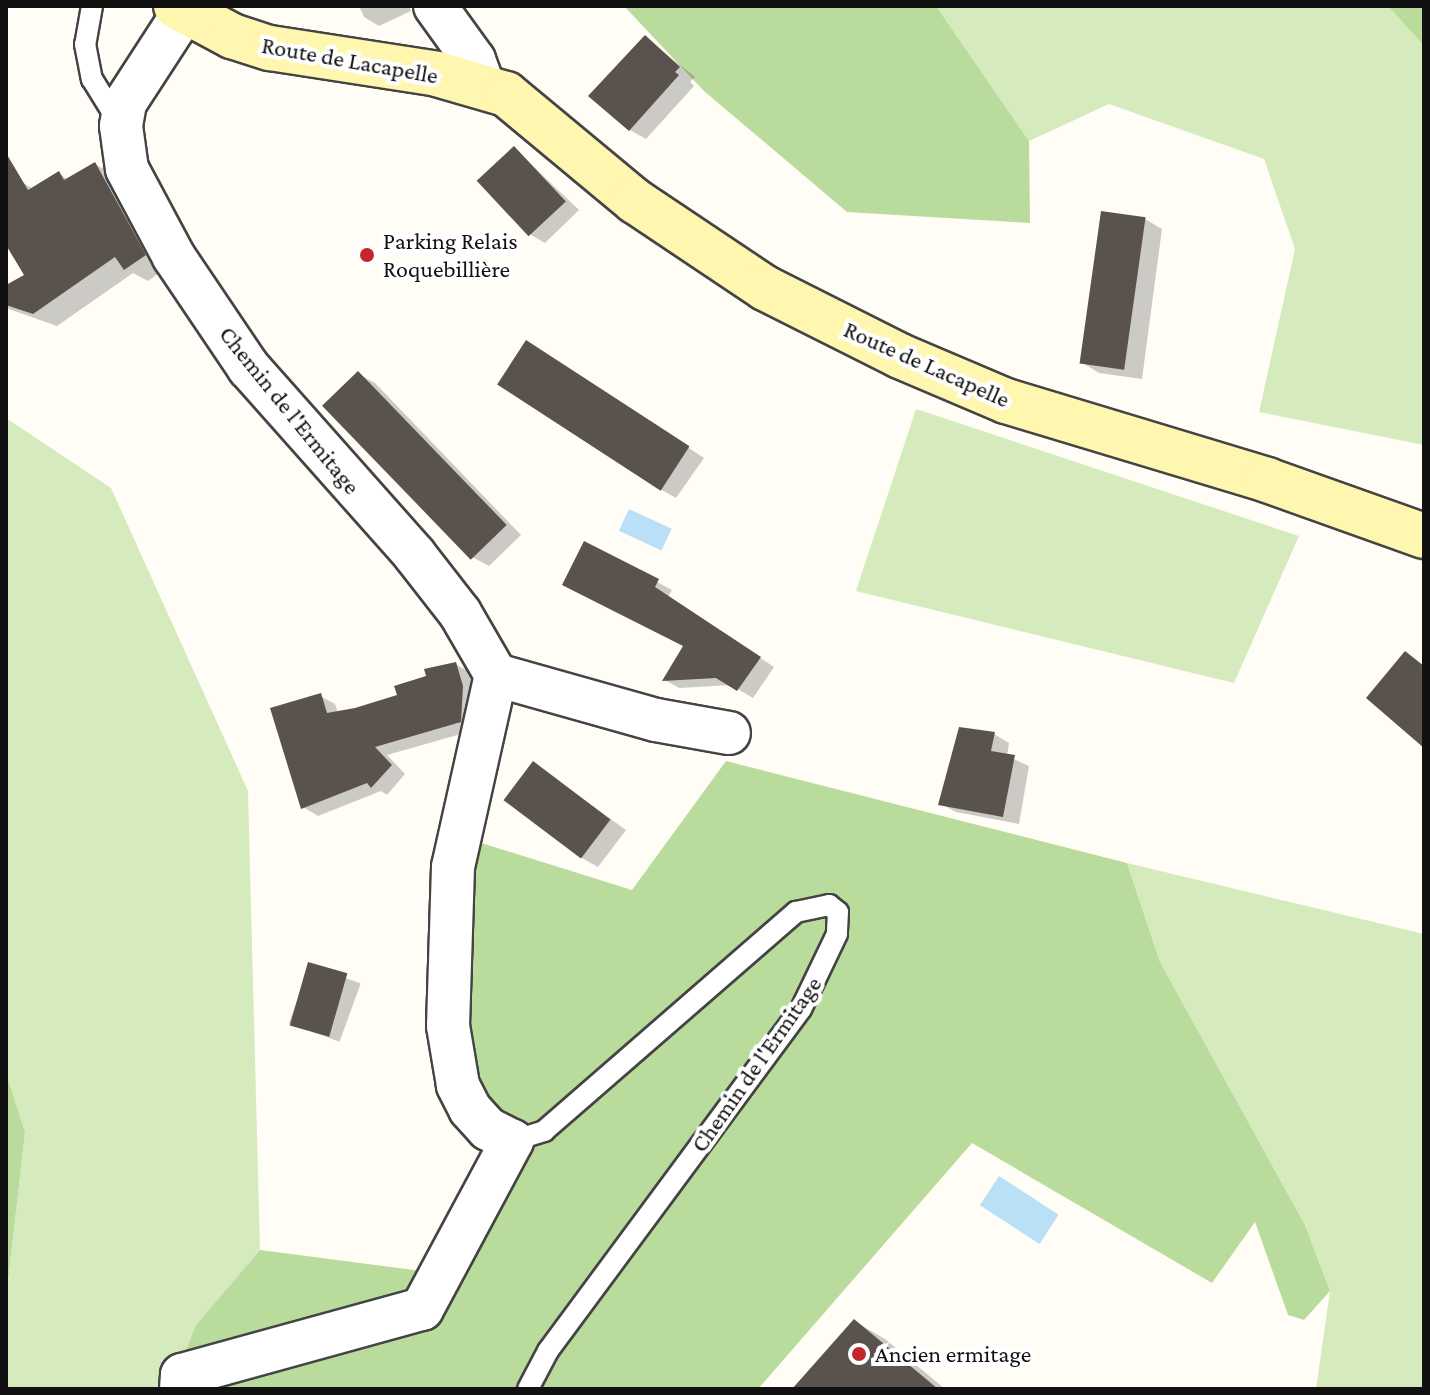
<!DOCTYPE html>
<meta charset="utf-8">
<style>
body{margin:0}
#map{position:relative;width:1430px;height:1395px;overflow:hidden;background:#fffdf5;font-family:"Crimson Pro",serif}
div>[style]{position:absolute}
.green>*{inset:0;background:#d5ebbd}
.forest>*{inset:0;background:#b9dc9c}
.water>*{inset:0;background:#b9e0f7;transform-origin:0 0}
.shadow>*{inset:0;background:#0003;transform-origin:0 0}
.building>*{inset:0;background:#5a524d;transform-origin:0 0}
.roads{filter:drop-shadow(2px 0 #444) drop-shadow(-2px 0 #444) drop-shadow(0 2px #444) drop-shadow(0 -2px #444)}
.lane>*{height:20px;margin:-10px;padding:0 10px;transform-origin:10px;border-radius:10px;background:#fff}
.street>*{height:42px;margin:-21px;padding:0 21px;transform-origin:21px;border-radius:21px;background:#fff}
.secondary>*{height:44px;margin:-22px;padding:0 22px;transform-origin:22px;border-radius:22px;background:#fff6b0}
.dots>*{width:22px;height:22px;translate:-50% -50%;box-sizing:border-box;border:4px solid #fff;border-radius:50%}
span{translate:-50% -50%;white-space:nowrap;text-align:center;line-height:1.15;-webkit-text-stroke:8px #fff;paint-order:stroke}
.street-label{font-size:24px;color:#111}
.poi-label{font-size:24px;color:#111}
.left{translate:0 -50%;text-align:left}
.frame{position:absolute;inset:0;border:8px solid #111;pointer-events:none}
</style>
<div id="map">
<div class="green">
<i style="clip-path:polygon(936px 6px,1388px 6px,1424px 46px,1424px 445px,1259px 412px,1295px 249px,1264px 159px,1109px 104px,1029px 141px)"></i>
<i style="clip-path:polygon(916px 409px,1299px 536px,1234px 683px,856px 591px)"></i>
<i style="clip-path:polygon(6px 418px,111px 488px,248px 791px,260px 1250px,196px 1325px,170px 1389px,6px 1389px,6px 1300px,25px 1132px,6px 1073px)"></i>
<i style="clip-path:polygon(1127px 863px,1424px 934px,1424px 1389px,1316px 1389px,1330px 1291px,1305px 1225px,1160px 962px)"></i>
</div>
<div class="forest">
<i style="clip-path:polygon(624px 6px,936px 6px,1029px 141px,1030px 223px,847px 212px,704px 91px)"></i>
<i style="clip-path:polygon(1388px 6px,1424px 6px,1424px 46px)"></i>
<i style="clip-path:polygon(726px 761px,1127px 863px,1160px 962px,1305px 1225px,1330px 1291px,1304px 1320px,1288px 1315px,1255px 1222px,1212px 1283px,972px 1143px,758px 1389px,170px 1389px,196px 1325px,260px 1250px,460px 1276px,530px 1151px,489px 1105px,464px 1021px,478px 842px,632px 890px)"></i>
<i style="clip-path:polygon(6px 1073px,25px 1132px,6px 1300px)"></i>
</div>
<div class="water">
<i style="left:629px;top:509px;width:47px;height:24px;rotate:25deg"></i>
<i style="left:999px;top:1176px;width:71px;height:35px;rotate:33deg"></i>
</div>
<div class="shadow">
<i style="clip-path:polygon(359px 6px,409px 6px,411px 11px,379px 26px,364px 17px)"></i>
<i style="clip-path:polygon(646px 38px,695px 77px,690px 82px,694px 86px,646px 139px,630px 130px)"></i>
<i style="clip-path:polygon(514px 148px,579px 210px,545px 243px,531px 235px)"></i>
<i style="clip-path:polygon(95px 164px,117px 177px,166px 268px,148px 281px,133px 273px,57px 326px,6px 308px,6px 287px,27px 275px,6px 241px,6px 193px,22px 182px,33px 189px,59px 174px,69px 180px)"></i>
<i style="clip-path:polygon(1145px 219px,1162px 229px,1142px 379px,1099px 373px,1083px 363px)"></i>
<i style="clip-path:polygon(543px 352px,704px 458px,676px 498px,660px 489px)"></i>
<i style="clip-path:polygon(358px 374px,375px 383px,521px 535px,489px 566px,472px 557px)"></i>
<i style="clip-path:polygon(585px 544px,672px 590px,668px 597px,774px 667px,753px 698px,731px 685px,679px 688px,665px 680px,685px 646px)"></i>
<i style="clip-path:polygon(455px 664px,470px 672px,477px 696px,475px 730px,387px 755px,405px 774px,387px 795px,381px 791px,318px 816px,303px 807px,320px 696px,335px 704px,338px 713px,399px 697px)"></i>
<i style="clip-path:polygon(994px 734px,1009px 743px,1007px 756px,1029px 766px,1019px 824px,956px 812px,941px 804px)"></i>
<i style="clip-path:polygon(534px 764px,626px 830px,598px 867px,582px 858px)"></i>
<i style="left:310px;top:965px;width:54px;height:62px;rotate:20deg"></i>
<i style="clip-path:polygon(854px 1321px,885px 1339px,945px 1389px,795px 1389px)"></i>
</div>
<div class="building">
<i style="clip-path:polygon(645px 35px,680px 67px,675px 72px,679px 75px,629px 131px,588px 96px)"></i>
<i style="left:514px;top:146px;width:76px;height:51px;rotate:47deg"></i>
<i style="clip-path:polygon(6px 153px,28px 190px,59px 171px,64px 180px,95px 162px,146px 255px,124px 270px,115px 257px,33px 314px,6px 305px,6px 285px,24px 275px,6px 245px)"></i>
<i style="left:1101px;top:211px;width:45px;height:154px;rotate:8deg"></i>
<i style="left:526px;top:340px;width:195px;height:53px;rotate:33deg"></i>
<i style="left:358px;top:371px;width:214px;height:50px;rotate:46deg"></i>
<i style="clip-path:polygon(584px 541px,659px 579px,655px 587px,761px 657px,737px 691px,716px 678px,662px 681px,683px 646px,562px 585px)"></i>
<i style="clip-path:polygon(1405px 651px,1424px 666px,1424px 748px,1366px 698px)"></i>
<i style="clip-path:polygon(456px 662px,463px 686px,461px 722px,375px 747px,392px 765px,371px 788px,367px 783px,301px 809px,270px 708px,321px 693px,327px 713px,355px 708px,397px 695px,394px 686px,426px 676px,424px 669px)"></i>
<i style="clip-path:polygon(959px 727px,995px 732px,991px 751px,1015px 755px,1003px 817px,938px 805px)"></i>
<i style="left:533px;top:761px;width:97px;height:49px;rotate:37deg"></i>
<i style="left:308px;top:962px;width:41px;height:66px;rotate:16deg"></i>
<i style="clip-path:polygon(854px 1319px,938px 1389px,792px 1389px)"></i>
</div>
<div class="roads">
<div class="lane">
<i style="left:92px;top:6px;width:39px;rotate:100deg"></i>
<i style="left:85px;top:44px;width:36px;rotate:79deg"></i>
<i style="left:92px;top:79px;width:49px;rotate:58.2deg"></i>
<i style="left:512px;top:1141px;width:34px;rotate:-17deg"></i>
<i style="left:544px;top:1131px;width:334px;rotate:-41deg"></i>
<i style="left:796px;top:912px;width:34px;rotate:-12deg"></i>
<i style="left:829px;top:905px;width:11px;rotate:38deg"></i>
<i style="left:838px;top:912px;width:22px;rotate:93deg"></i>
<i style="left:837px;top:934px;width:83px;rotate:115.6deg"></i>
<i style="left:801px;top:1009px;width:425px;rotate:126.5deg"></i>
<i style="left:548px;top:1351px;width:43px;rotate:117.8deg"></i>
</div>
<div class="street">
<i style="left:435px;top:6px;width:67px;rotate:54.2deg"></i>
<i style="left:474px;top:60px;width:29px;rotate:70deg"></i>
<i style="left:184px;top:12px;width:108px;rotate:123deg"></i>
<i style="left:125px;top:103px;width:23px;rotate:100deg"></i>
<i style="left:121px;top:126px;width:43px;rotate:82.1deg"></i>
<i style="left:127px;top:169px;width:100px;rotate:61.9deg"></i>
<i style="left:174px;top:257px;width:134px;rotate:56deg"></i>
<i style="left:249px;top:368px;width:249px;rotate:48.4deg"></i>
<i style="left:414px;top:554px;width:75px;rotate:52.1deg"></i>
<i style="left:460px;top:613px;width:72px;rotate:59.9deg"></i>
<i style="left:496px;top:675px;width:166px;rotate:15.7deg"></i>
<i style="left:656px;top:720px;width:74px;rotate:10.1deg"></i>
<i style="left:181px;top:1389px;width:14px;rotate:-86deg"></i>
<i style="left:182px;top:1375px;width:249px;rotate:-15.4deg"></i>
<i style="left:422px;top:1309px;width:191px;rotate:-61.8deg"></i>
<i style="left:512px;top:1141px;width:27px;rotate:-153deg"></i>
<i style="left:488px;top:1129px;width:27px;rotate:-132deg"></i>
<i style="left:470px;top:1109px;width:27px;rotate:-117deg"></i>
<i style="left:458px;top:1085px;width:60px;rotate:-99.6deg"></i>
<i style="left:448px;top:1026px;width:159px;rotate:-88.2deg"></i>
<i style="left:453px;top:867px;width:197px;rotate:-77.4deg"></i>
</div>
<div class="secondary">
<i style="left:176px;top:6px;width:64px;rotate:28.2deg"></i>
<i style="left:232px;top:36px;width:40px;rotate:18deg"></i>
<i style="left:270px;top:48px;width:169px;rotate:8.8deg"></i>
<i style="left:437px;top:74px;width:72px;rotate:16.2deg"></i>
<i style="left:506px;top:94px;width:168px;rotate:39.7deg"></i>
<i style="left:635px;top:201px;width:156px;rotate:33.8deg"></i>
<i style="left:765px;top:288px;width:151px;rotate:26.7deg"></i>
<i style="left:900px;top:356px;width:115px;rotate:23deg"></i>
<i style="left:1006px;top:401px;width:273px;rotate:16.8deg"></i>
<i style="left:1267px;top:480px;width:167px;rotate:19.6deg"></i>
</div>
</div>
<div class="dots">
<i style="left:367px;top:255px;background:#c4262e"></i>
<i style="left:859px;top:1354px;background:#c4262e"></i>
</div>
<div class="street-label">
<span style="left:350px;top:60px;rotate:10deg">Route de Lacapelle</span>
<span style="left:927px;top:364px;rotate:24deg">Route de Lacapelle</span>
<span style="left:290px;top:410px;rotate:51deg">Chemin de l'Ermitage</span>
<span style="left:756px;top:1064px;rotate:-55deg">Chemin de l'Ermitage</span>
</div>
<div class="poi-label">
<span class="left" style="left:383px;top:255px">Parking Relais<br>Roquebillière</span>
<span class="left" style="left:875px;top:1354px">Ancien ermitage</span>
</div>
<div class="frame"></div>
</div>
